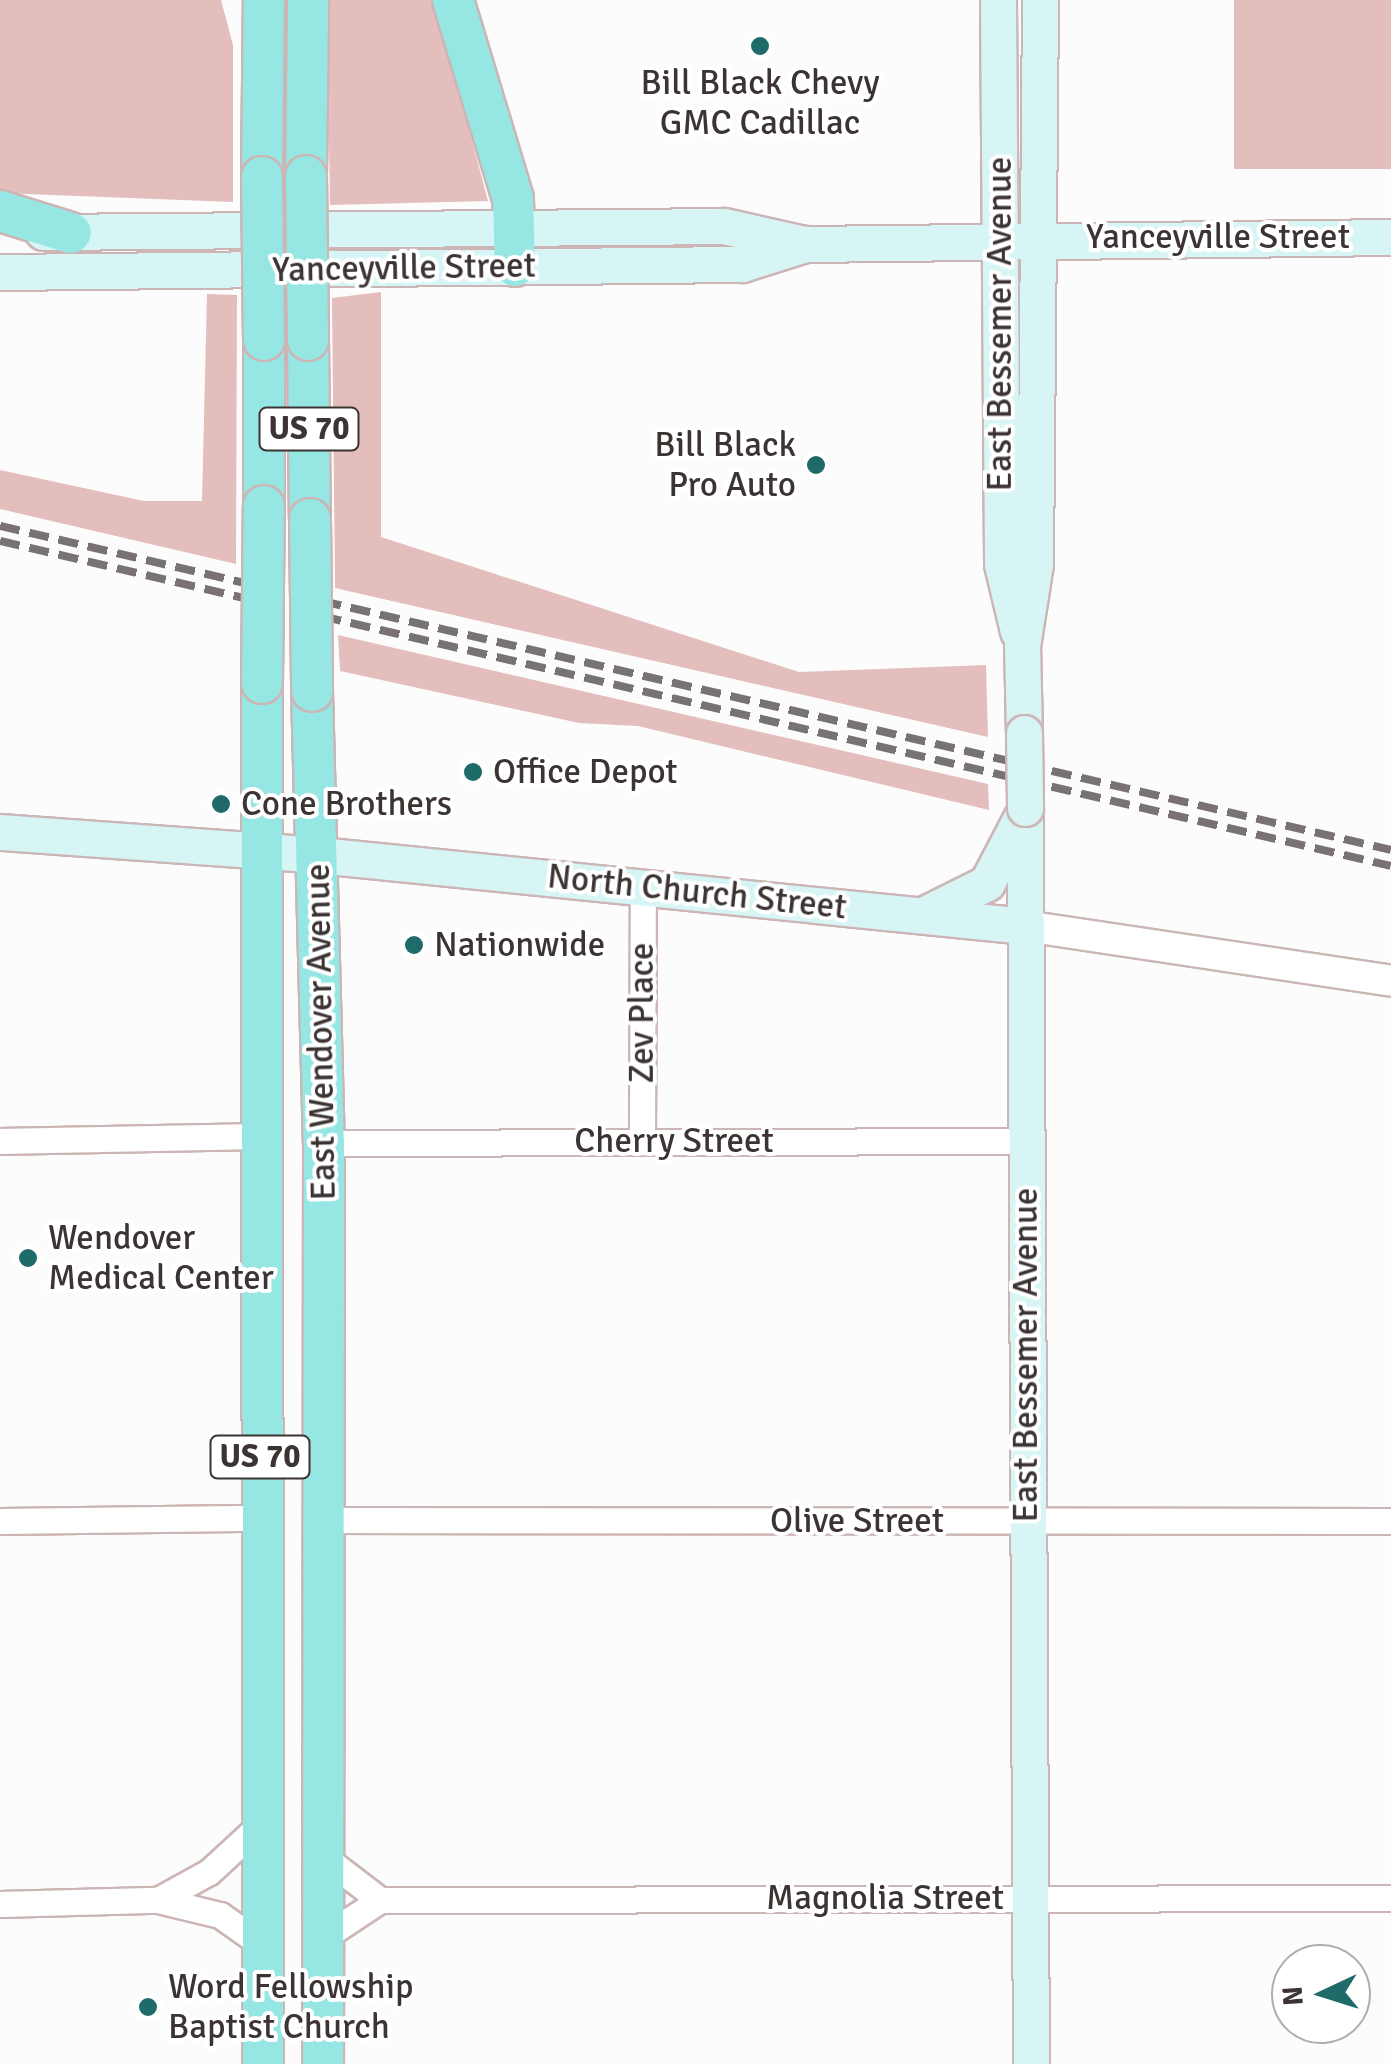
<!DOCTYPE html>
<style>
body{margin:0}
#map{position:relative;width:1391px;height:2064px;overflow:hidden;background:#fcfcfc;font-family:Signika,sans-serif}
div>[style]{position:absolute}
.green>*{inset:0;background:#e4bebd;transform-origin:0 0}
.roads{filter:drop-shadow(2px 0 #ccb6b5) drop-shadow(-2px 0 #ccb6b5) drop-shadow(0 2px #ccb6b5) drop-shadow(0 -2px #ccb6b5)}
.minor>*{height:25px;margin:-12.5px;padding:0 12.5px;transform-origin:12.5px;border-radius:12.5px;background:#fff}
.tertiary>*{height:30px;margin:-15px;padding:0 15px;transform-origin:15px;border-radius:15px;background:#fff}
.secondary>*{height:35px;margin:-17.5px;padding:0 17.5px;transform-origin:17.5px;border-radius:17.5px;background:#d7f5f5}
.trunk>*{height:40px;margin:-20px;padding:0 20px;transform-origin:20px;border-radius:20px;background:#96e6e4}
.rail>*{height:8px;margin-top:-4px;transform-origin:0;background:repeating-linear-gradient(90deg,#787272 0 20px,transparent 0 30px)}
.bridges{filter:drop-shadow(2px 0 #ccb6b5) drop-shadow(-2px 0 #ccb6b5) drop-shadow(0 2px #ccb6b5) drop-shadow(0 -2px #ccb6b5)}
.secondary-bridge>*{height:35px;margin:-17.5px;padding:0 17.5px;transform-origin:17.5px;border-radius:17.5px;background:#d7f5f5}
.trunk-bridge>*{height:40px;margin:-20px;padding:0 20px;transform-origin:20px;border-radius:20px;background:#96e6e4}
.dots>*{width:28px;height:28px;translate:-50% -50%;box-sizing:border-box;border:5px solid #fff;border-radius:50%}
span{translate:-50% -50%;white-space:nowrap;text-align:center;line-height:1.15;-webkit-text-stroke:8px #fff;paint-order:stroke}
.shield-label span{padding:2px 8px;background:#fff;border:2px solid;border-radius:8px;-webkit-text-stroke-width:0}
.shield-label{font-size:32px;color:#3c3333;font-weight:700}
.poi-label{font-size:35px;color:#3c3333}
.right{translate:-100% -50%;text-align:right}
.left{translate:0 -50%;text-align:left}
.street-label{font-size:35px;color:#3c3333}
.north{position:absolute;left:1271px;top:1944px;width:100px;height:100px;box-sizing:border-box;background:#fff;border:2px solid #b1adad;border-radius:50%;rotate:266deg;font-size:28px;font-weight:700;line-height:40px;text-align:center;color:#3c3333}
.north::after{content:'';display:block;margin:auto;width:35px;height:45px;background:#1f6b6a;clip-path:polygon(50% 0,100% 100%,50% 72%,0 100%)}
</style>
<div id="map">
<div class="green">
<i style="clip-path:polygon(0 0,221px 0,233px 45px,233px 202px,0 193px)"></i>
<i style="clip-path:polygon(327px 0,435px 0,488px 201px,330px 205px)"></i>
<i style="left:1234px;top:0;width:157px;height:169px"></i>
<i style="clip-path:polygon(381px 292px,381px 537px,799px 672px,986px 665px,988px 737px,335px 588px,332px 298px)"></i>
<i style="clip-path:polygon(207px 294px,237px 295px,236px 564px,0 509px,0 470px,144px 501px,202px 501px)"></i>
<i style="clip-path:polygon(338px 635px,988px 784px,989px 810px,638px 726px,579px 723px,340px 671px)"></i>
</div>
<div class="roads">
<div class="minor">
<i style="left:0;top:1141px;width:261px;rotate:-1.1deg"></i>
<i style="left:642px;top:1141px;width:256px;rotate:-89.8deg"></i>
<i style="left:324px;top:1143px;width:701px;rotate:-0.16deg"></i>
<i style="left:324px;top:1520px;width:1067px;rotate:0.05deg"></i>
<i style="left:0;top:1521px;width:260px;rotate:-0.7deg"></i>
<i style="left:321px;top:1855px;width:74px;rotate:37.3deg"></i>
<i style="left:380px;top:1900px;width:1011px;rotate:-0.11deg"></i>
<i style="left:158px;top:1900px;width:58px;rotate:-28.8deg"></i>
<i style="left:209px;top:1872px;width:71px;rotate:-42.7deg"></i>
<i style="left:0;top:1904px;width:158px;rotate:-1.5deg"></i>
<i style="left:158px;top:1900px;width:64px;rotate:13.6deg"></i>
<i style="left:220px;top:1915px;width:50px;rotate:35.3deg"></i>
<i style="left:321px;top:1939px;width:71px;rotate:-33.5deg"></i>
</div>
<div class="tertiary">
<i style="left:1025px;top:926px;width:370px;rotate:8.5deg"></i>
</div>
<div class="secondary">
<i style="left:998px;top:0;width:564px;rotate:89.59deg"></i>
<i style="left:1002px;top:564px;width:69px;rotate:76.6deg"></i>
<i style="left:43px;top:232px;width:681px;rotate:-0.5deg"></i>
<i style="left:724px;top:226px;width:82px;rotate:12.7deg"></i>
<i style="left:0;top:272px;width:742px;rotate:-0.62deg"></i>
<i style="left:742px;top:264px;width:66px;rotate:-17.6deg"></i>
<i style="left:805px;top:244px;width:586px;rotate:-0.68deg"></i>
<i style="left:1024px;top:733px;width:87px;rotate:-91.3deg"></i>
<i style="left:1022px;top:646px;width:83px;rotate:-81deg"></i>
<i style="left:1035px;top:564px;width:564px;rotate:-89.49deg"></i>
<i style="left:1025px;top:808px;width:1256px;rotate:89.73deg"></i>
<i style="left:0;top:832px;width:320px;rotate:4.1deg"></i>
<i style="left:319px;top:855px;width:710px;rotate:5.74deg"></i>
<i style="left:925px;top:914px;width:69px;rotate:-26.6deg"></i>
<i style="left:987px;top:883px;width:73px;rotate:-62.4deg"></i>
</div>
<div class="trunk">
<i style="left:453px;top:0;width:208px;rotate:73.2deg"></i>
<i style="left:513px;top:199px;width:67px;rotate:88.3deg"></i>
<i style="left:306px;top:176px;width:176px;rotate:-89.3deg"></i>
<i style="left:262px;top:177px;width:177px;rotate:-89.4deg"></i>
<i style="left:0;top:211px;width:74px;rotate:17.2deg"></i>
<i style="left:264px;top:340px;width:166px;rotate:90deg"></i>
<i style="left:308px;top:340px;width:179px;rotate:89.4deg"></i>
<i style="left:262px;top:683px;width:1381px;rotate:89.96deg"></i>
<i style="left:312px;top:691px;width:452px;rotate:88.5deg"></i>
<i style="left:324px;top:1143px;width:921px;rotate:90.06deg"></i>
</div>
</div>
<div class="rail">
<i style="left:0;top:526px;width:1428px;rotate:13.11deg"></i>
<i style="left:0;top:541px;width:1428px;rotate:13.15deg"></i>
</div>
<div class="bridges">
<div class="secondary-bridge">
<i style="left:1024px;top:733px;width:75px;rotate:89.2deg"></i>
</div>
<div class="trunk-bridge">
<i style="left:306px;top:176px;width:164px;rotate:89.3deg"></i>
<i style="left:262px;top:177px;width:163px;rotate:89.3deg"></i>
<i style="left:310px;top:519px;width:172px;rotate:89.3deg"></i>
<i style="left:262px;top:683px;width:177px;rotate:-89.4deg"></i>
</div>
</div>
<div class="dots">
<i style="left:760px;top:46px;background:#1f6b6a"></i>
<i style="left:816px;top:465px;background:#1f6b6a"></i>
<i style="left:473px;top:772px;background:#1f6b6a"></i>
<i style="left:221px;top:804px;background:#1f6b6a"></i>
<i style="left:414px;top:945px;background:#1f6b6a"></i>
<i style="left:28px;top:1258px;background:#1f6b6a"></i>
<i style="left:148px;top:2007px;background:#1f6b6a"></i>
</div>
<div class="shield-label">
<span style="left:309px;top:429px">US 70</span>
<span style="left:260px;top:1457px">US 70</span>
</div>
<div class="poi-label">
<span style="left:760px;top:103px">Bill Black Chevy<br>GMC Cadillac</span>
<span class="right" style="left:796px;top:465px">Bill Black<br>Pro Auto</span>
<span class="left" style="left:493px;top:772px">Office Depot</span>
<span class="left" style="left:241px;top:804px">Cone Brothers</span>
<span class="left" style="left:434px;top:945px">Nationwide</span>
<span class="left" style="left:48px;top:1258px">Wendover<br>Medical Center</span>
<span class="left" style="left:168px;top:2007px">Word Fellowship<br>Baptist Church</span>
</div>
<div class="street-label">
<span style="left:1218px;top:237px">Yanceyville Street</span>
<span style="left:404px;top:268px;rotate:-1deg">Yanceyville Street</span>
<span style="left:1000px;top:324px;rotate:-90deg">East Bessemer Avenue</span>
<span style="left:697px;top:892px;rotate:6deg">North Church Street</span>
<span style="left:642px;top:1013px;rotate:-90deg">Zev Place</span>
<span style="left:321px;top:1032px;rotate:-91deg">East Wendover Avenue</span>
<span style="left:674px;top:1141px">Cherry Street</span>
<span style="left:1026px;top:1355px;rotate:-90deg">East Bessemer Avenue</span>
<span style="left:857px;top:1521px">Olive Street</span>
<span style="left:885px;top:1898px">Magnolia Street</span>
</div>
<div class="north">N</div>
</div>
